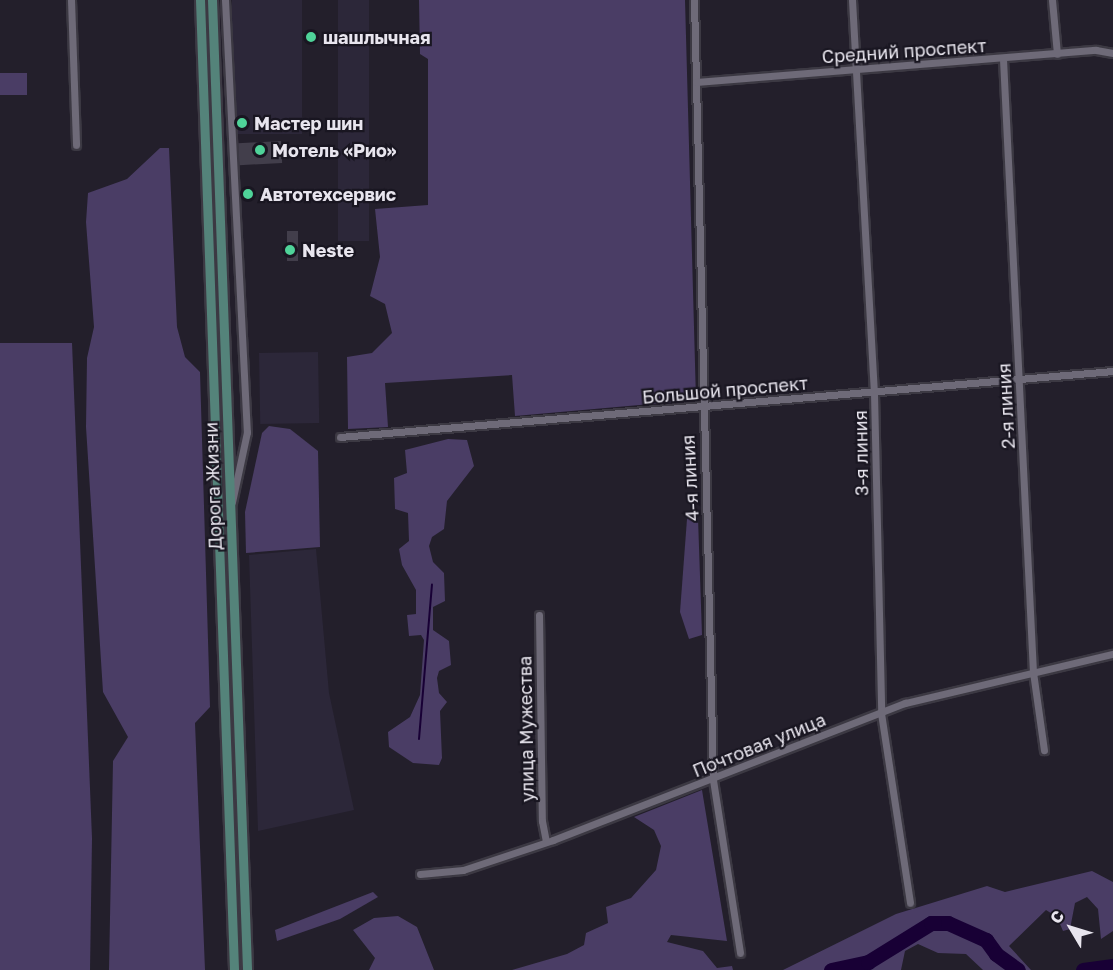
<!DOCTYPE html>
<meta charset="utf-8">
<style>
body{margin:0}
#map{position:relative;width:1113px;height:970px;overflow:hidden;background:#231f2b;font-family:"Golos Text",sans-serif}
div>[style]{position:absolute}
.built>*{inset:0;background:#2c2739;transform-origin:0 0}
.green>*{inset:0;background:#4a3d65;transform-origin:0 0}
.stream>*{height:2px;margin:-1px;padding:0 1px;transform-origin:1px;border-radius:1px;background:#180035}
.river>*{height:15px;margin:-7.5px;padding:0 7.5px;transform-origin:7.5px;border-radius:7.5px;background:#180035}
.building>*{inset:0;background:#423e4b;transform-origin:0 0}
.roads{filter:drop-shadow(2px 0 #3c3943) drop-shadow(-2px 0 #3c3943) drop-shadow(0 2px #3c3943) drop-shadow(0 -2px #3c3943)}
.street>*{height:7px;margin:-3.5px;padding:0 3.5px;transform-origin:3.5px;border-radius:3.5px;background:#6e6a78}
.secondary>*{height:9px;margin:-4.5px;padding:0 4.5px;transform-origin:4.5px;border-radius:4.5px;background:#54837a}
.dots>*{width:16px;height:16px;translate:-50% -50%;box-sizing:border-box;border:3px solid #191621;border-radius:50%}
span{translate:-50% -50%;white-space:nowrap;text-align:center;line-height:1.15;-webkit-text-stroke:4.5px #191621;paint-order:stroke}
.poi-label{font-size:18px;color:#e8e5ee;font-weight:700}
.left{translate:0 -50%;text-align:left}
.street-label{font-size:18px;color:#e8e5ee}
.north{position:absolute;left:1041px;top:898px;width:60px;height:60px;-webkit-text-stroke:4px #191621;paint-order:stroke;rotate:308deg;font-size:16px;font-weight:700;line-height:24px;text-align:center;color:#e8e5ee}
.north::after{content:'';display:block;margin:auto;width:21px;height:27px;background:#e8e5ee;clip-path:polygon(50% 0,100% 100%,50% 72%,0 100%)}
</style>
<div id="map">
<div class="built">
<i style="left:232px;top:0;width:70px;height:134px"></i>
<i style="left:338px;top:0;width:31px;height:241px"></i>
<i style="left:318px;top:352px;width:71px;height:59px;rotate:89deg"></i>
<i style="clip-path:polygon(316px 549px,329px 693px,354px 810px,258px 831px,249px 555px)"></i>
</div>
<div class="green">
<i style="clip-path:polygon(419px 0,685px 0,696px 400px,515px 416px,512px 375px,385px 383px,388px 427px,348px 429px,347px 357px,372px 353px,392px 333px,385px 304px,370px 296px,380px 257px,375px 209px,428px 205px,428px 59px,420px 54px)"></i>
<i style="left:27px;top:73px;width:22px;height:27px;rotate:90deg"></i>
<i style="clip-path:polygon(160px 148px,169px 148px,177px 327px,185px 357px,200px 372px,210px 707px,195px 723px,205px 970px,109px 970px,113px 761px,128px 737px,103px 692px,86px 427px,87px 358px,94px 327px,86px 222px,88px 193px,127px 179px)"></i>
<i style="clip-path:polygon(0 343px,72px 343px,92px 838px,90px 970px,0 970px)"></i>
<i style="clip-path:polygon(269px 426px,290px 429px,318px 451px,320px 547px,246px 553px,245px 512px,262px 433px)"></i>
<i style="clip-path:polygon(448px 439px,467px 440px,474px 466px,447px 501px,444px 529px,432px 537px,429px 546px,433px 562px,444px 573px,445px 601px,433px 607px,433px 630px,449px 641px,451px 665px,439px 671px,437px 678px,439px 693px,447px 702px,440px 711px,442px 758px,439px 765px,413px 763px,389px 747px,388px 732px,410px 717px,420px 695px,424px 640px,421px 635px,409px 636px,407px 615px,416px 614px,416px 590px,402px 565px,399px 549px,409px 541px,408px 513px,395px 509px,394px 478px,407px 473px,405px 450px)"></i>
<i style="clip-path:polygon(691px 516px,698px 518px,702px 635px,689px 639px,680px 612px,687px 519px)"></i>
<i style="clip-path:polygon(702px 790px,727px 941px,671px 935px,667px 942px,703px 951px,717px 968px,732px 966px,733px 970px,512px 970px,567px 954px,584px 945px,586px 933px,608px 923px,606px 907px,631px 898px,656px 870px,661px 846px,654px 830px,634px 817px)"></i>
<i style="clip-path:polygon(1092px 871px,1113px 882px,1113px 931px,1101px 939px,1098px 909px,1087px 897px,1075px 903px,1070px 929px,1063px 931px,1057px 917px,1046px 910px,1009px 946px,1031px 970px,983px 970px,966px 954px,938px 953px,918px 944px,905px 951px,901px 970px,783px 970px,896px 914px,987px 886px,1005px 892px)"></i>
<i style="clip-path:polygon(373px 892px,378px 897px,340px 919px,277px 941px,275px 930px)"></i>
<i style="clip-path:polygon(398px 916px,417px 927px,434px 970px,369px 970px,375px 958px,353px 930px,374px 918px)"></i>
</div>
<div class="stream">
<i style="left:419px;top:739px;width:155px;rotate:-85.2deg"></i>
</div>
<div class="river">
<i style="left:831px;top:970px;width:38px;rotate:-12deg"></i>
<i style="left:868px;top:962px;width:74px;rotate:-31.8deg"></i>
<i style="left:931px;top:923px;width:17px"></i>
<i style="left:948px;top:923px;width:42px;rotate:24.1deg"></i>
<i style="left:986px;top:940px;width:17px;rotate:54deg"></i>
<i style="left:996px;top:954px;width:27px;rotate:36deg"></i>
<i style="left:1083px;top:970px;width:30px;rotate:-8deg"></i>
</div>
<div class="building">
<i style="left:281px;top:141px;width:22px;height:43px;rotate:87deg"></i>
<i style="left:287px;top:231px;width:11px;height:30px"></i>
</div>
<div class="roads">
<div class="street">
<i style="left:71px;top:0;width:145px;rotate:88deg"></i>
<i style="left:225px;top:0;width:433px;rotate:87.1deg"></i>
<i style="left:247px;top:432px;width:72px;rotate:102.1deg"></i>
<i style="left:694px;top:0;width:780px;rotate:88.6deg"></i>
<i style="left:713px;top:780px;width:175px;rotate:81.1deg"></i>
<i style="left:852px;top:0;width:394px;rotate:86.8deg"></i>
<i style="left:874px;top:393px;width:320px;rotate:88.7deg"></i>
<i style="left:881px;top:713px;width:192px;rotate:81.3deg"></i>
<i style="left:1052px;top:0;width:54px;rotate:84.7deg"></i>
<i style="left:1003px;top:59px;width:614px;rotate:87.2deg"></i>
<i style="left:1033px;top:672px;width:79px;rotate:82deg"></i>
<i style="left:696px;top:82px;width:401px;rotate:-4.6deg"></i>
<i style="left:1096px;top:50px;width:17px;rotate:10deg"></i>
<i style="left:340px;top:437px;width:776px;rotate:-4.88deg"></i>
<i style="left:539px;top:615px;width:206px;rotate:89.2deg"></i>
<i style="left:542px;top:821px;width:21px;rotate:79deg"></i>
<i style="left:420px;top:874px;width:43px;rotate:-5.3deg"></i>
<i style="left:463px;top:870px;width:95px;rotate:-18.4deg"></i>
<i style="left:553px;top:840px;width:378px;rotate:-21.3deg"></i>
<i style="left:905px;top:703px;width:214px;rotate:-13.3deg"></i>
</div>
<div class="secondary">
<i style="left:200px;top:0;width:971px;rotate:87.99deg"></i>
<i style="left:212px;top:0;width:971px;rotate:87.93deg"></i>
</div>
</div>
<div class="dots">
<i style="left:311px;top:37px;background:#4fd399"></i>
<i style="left:242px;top:123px;background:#4fd399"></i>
<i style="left:260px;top:150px;background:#4fd399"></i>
<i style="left:248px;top:194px;background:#4fd399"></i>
<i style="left:290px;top:250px;background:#4fd399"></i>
</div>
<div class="poi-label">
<span class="left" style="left:323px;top:37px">шашлычная</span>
<span class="left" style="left:254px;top:123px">Мастер шин</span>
<span class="left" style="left:272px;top:150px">Мотель «Рио»</span>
<span class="left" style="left:260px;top:194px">Автотехсервис</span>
<span class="left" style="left:302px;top:250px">Neste</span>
</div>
<div class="street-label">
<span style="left:904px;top:51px;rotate:-4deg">Средний проспект</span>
<span style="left:725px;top:390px;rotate:-5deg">Большой проспект</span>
<span style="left:1006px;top:406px;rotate:-93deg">2-я линия</span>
<span style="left:861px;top:453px;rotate:-91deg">3-я линия</span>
<span style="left:690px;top:478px;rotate:-93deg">4-я линия</span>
<span style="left:213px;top:486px;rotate:-92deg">Дорога Жизни</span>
<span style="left:526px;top:729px;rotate:-91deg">улица Мужества</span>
<span style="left:759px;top:745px;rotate:-22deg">Почтовая улица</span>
</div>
<div class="north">С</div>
</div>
